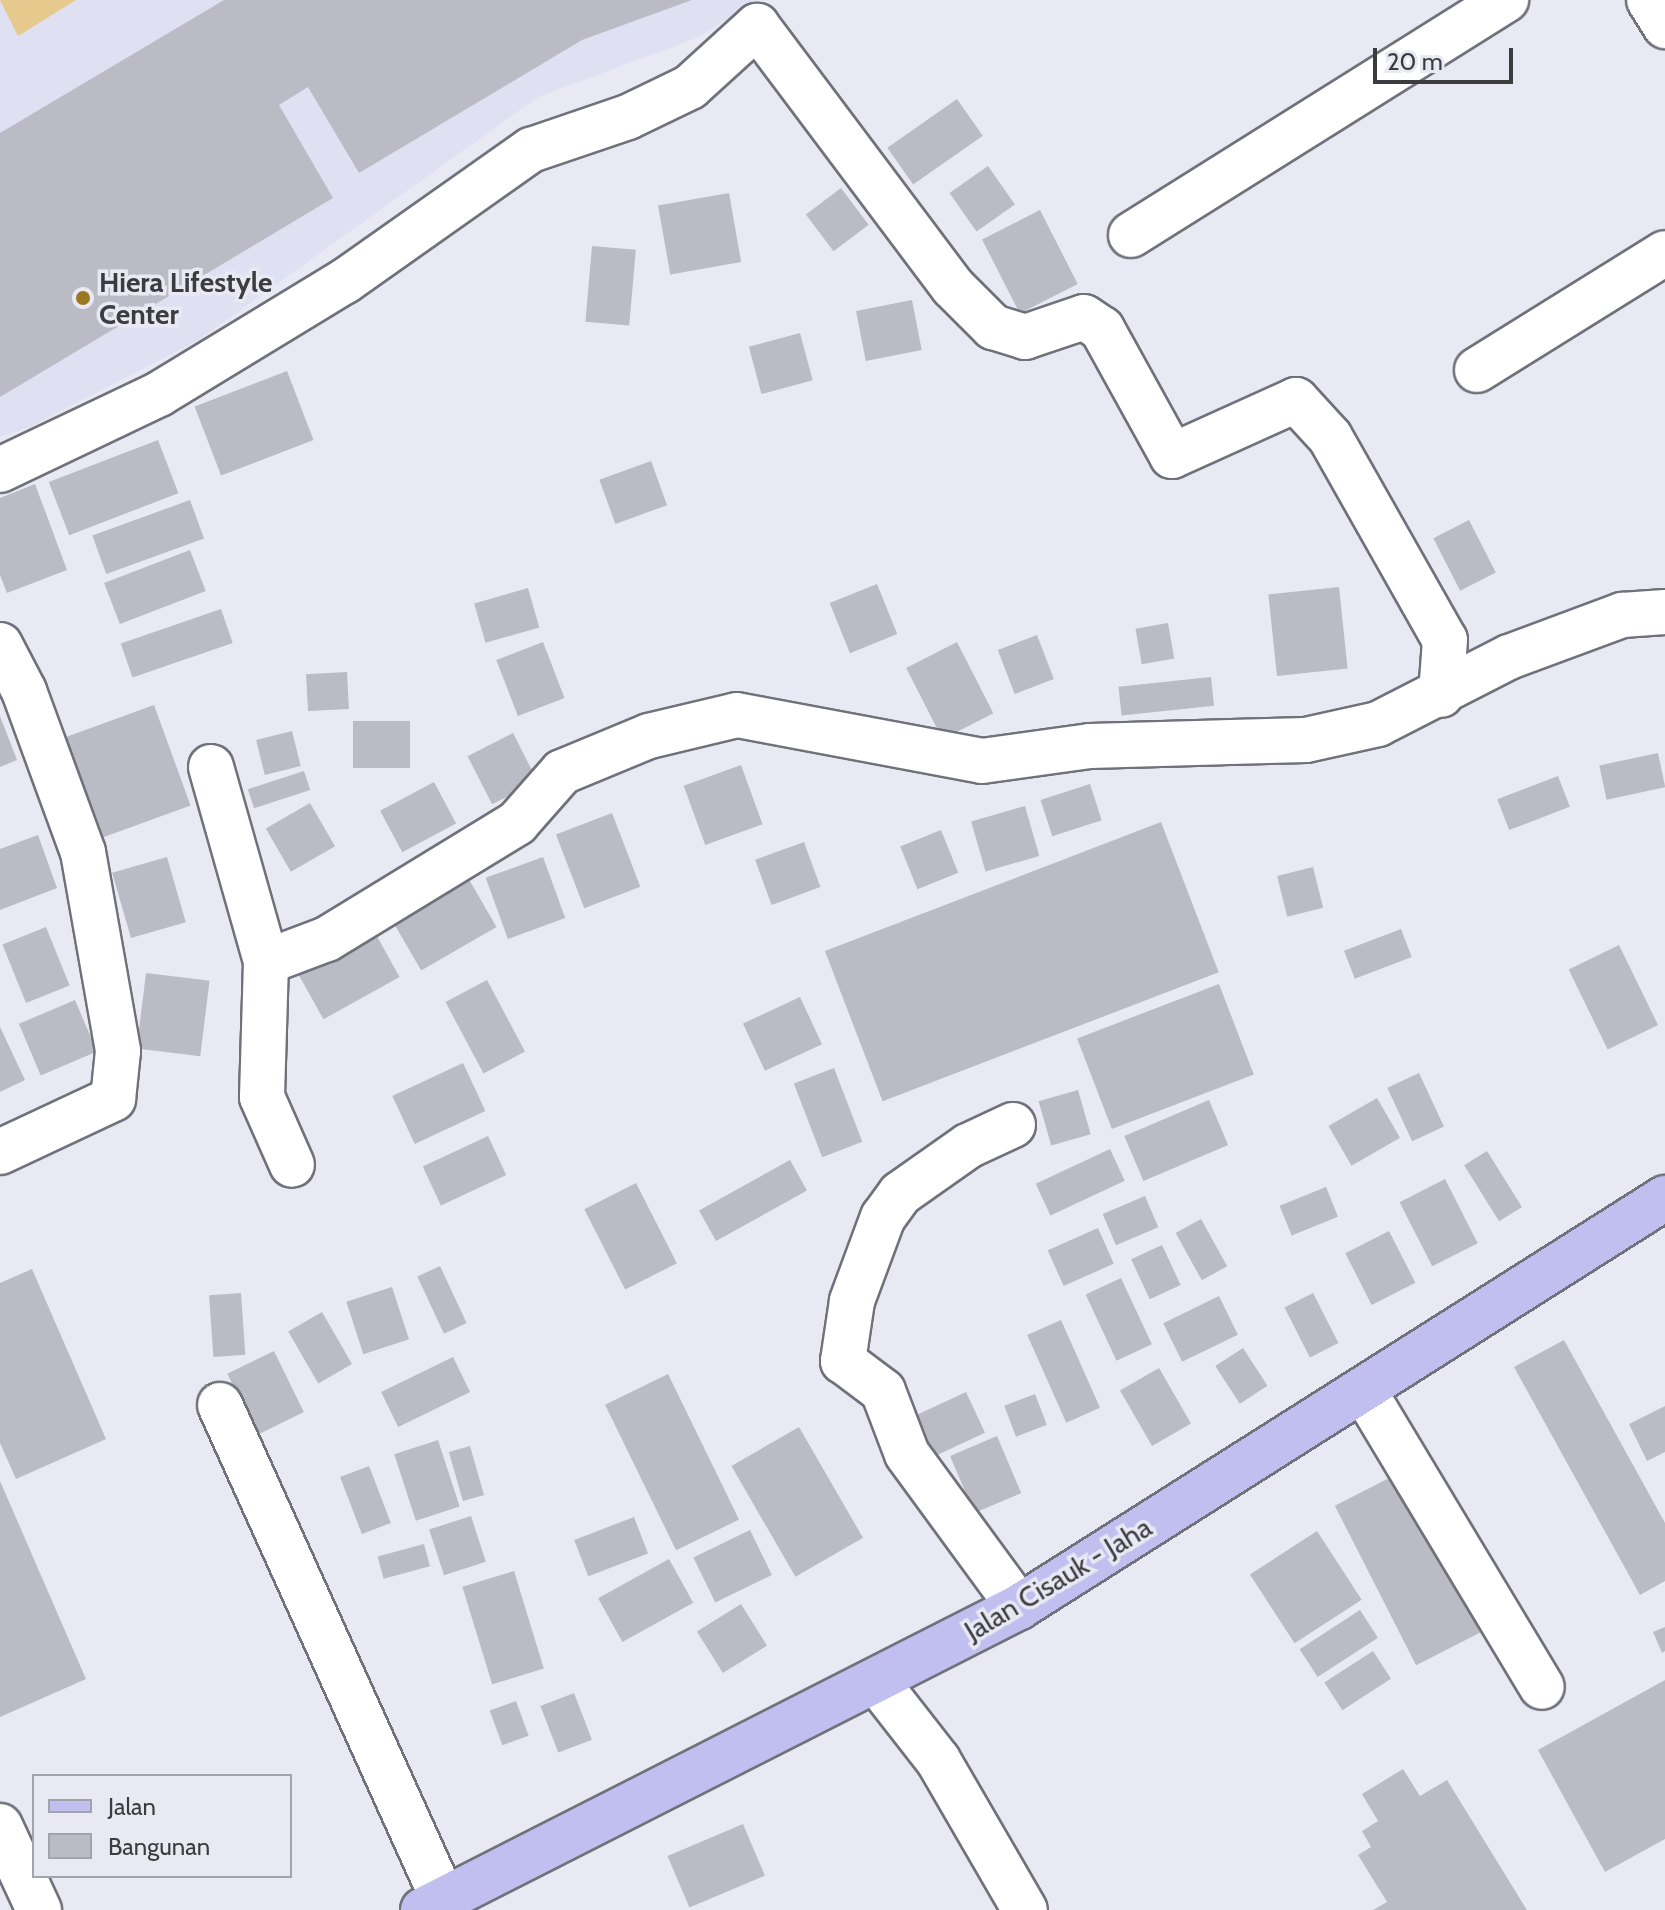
<!DOCTYPE html>
<style>
body{margin:0}
#map{position:relative;width:1665px;height:1910px;overflow:hidden;background:#e8e9f3;font-family:Cabin,sans-serif}
div>[style]{position:absolute}
.built>*{inset:0;background:#dfe0f2}
.water>*{inset:0;background:#e5c98d}
.building>*{inset:0;background:#babbc5;transform-origin:0 0}
.roads{filter:drop-shadow(2px 0 #70717a) drop-shadow(-2px 0 #70717a) drop-shadow(0 2px #70717a) drop-shadow(0 -2px #70717a)}
.minor>*{height:44px;margin:-22px;padding:0 22px;transform-origin:22px;border-radius:22px;background:#fff}
.major>*{height:44px;margin:-22px;padding:0 22px;transform-origin:22px;border-radius:22px;background:#c0bfef}
.dots>*{width:22px;height:22px;translate:-50% -50%;box-sizing:border-box;border:4px solid #e8e9f3;border-radius:50%}
span{translate:-50% -50%;white-space:nowrap;text-align:center;line-height:1.15;-webkit-text-stroke:7px #e8e9f3;paint-order:stroke}
.poi-label{font-size:28px;color:#3c3c40;font-weight:700}
.left{translate:0 -50%;text-align:left}
.street-label{font-size:28px;color:#3c3c40}
.legend{position:absolute;left:32px;top:1774px;width:260px;height:104px;box-sizing:border-box;background:#e8e9f3;border:2px solid #a3a4ab;margin:0;padding:10px 14px;list-style:none;font-size:24px;color:#3c3c40}
.legend li{display:flex;align-items:center;gap:16px;height:40px}
.legend b{width:40px;border:2px solid #a3a4ab}
.scale{position:absolute;left:1373px;top:48px;width:140px;height:36px;box-sizing:border-box;border:4px solid #3c3c40;border-top:0;padding-left:10px;font-size:24px;line-height:28px;white-space:nowrap;color:#3c3c40;-webkit-text-stroke:6px #e8e9f3;paint-order:stroke}
</style>
<div id="map">
<div class="built">
<i style="clip-path:polygon(0 0,757px 0,699px 37px,538px 97px,197px 341px,28px 428px,0 437px)"></i>
</div>
<div class="water">
<i style="clip-path:polygon(0 0,76px 0,18px 36px)"></i>
</div>
<div class="building">
<i style="clip-path:polygon(224px 0,692px 0,582px 40px,359px 173px,308px 87px,279px 105px,333px 198px,0 397px,0 133px)"></i>
<i style="left:957px;top:99px;width:45px;height:85px;rotate:55deg"></i>
<i style="left:988px;top:166px;width:47px;height:47px;rotate:55deg"></i>
<i style="left:841px;top:188px;width:46px;height:44px;rotate:53deg"></i>
<i style="left:729px;top:193px;width:70px;height:72px;rotate:80deg"></i>
<i style="left:1040px;top:210px;width:83px;height:65px;rotate:63deg"></i>
<i style="left:592px;top:246px;width:44px;height:76px;rotate:5deg"></i>
<i style="left:912px;top:300px;width:51px;height:57px;rotate:79deg"></i>
<i style="left:800px;top:333px;width:49px;height:53px;rotate:75deg"></i>
<i style="left:287px;top:371px;width:74px;height:99px;rotate:69deg"></i>
<i style="left:158px;top:440px;width:57px;height:117px;rotate:69deg"></i>
<i style="left:651px;top:461px;width:47px;height:55px;rotate:70deg"></i>
<i style="clip-path:polygon(35px 484px,67px 570px,7px 593px,0 575px,0 498px)"></i>
<i style="left:190px;top:500px;width:41px;height:104px;rotate:70deg"></i>
<i style="left:1469px;top:520px;width:59px;height:40px;rotate:63deg"></i>
<i style="left:190px;top:550px;width:44px;height:92px;rotate:69deg"></i>
<i style="left:877px;top:584px;width:54px;height:51px;rotate:68deg"></i>
<i style="left:1339px;top:587px;width:82px;height:71px;rotate:84deg"></i>
<i style="left:528px;top:588px;width:41px;height:56px;rotate:74deg"></i>
<i style="left:221px;top:609px;width:36px;height:106px;rotate:71deg"></i>
<i style="left:1168px;top:623px;width:36px;height:33px;rotate:80deg"></i>
<i style="left:1037px;top:635px;width:47px;height:42px;rotate:69deg"></i>
<i style="left:543px;top:642px;width:60px;height:50px;rotate:69deg"></i>
<i style="left:957px;top:642px;width:80px;height:57px;rotate:63deg"></i>
<i style="left:347px;top:672px;width:37px;height:41px;rotate:87deg"></i>
<i style="left:1211px;top:677px;width:29px;height:93px;rotate:84deg"></i>
<i style="left:154px;top:705px;width:107px;height:98px;rotate:70deg"></i>
<i style="clip-path:polygon(0 716px,17px 760px,0 767px)"></i>
<i style="left:353px;top:721px;width:57px;height:47px"></i>
<i style="left:292px;top:731px;width:36px;height:37px;rotate:76deg"></i>
<i style="left:513px;top:733px;width:54px;height:51px;rotate:63deg"></i>
<i style="left:1658px;top:753px;width:35px;height:60px;rotate:78deg"></i>
<i style="left:741px;top:765px;width:63px;height:61px;rotate:70deg"></i>
<i style="left:304px;top:771px;width:20px;height:59px;rotate:72deg"></i>
<i style="left:1558px;top:776px;width:33px;height:65px;rotate:69deg"></i>
<i style="left:434px;top:782px;width:47px;height:61px;rotate:62deg"></i>
<i style="left:1090px;top:784px;width:38px;height:52px;rotate:72deg"></i>
<i style="left:310px;top:803px;width:50px;height:51px;rotate:60deg"></i>
<i style="left:1025px;top:806px;width:52px;height:56px;rotate:74deg"></i>
<i style="left:612px;top:813px;width:79px;height:60px;rotate:69deg"></i>
<i style="left:1161px;top:822px;width:161px;height:360px;rotate:69deg"></i>
<i style="left:941px;top:830px;width:46px;height:44px;rotate:68deg"></i>
<i style="clip-path:polygon(38px 835px,57px 888px,0 910px,0 849px)"></i>
<i style="left:804px;top:842px;width:48px;height:52px;rotate:70deg"></i>
<i style="left:167px;top:857px;width:68px;height:57px;rotate:74deg"></i>
<i style="left:543px;top:857px;width:65px;height:61px;rotate:70deg"></i>
<i style="left:1313px;top:867px;width:42px;height:37px;rotate:76deg"></i>
<i style="left:467px;top:876px;width:59px;height:87px;rotate:60deg"></i>
<i style="left:369px;top:922px;width:63px;height:87px;rotate:61deg"></i>
<i style="left:46px;top:927px;width:63px;height:47px;rotate:68deg"></i>
<i style="left:1401px;top:929px;width:30px;height:61px;rotate:69deg"></i>
<i style="left:1619px;top:945px;width:89px;height:56px;rotate:64deg"></i>
<i style="left:146px;top:973px;width:64px;height:76px;rotate:7deg"></i>
<i style="left:487px;top:980px;width:81px;height:47px;rotate:62deg"></i>
<i style="left:1219px;top:984px;width:97px;height:152px;rotate:69deg"></i>
<i style="left:800px;top:997px;width:52px;height:63px;rotate:65deg"></i>
<i style="left:75px;top:1000px;width:56px;height:61px;rotate:67deg"></i>
<i style="clip-path:polygon(0 1027px,25px 1080px,0 1092px)"></i>
<i style="left:463px;top:1063px;width:53px;height:78px;rotate:65deg"></i>
<i style="left:834px;top:1068px;width:79px;height:43px;rotate:69deg"></i>
<i style="left:1419px;top:1073px;width:59px;height:35px;rotate:65deg"></i>
<i style="left:1078px;top:1090px;width:46px;height:41px;rotate:74deg"></i>
<i style="left:1377px;top:1098px;width:46px;height:56px;rotate:60deg"></i>
<i style="left:1209px;top:1100px;width:49px;height:92px;rotate:67deg"></i>
<i style="left:488px;top:1136px;width:43px;height:72px;rotate:65deg"></i>
<i style="left:1110px;top:1149px;width:35px;height:82px;rotate:65deg"></i>
<i style="left:1487px;top:1151px;width:66px;height:27px;rotate:58deg"></i>
<i style="left:790px;top:1160px;width:35px;height:104px;rotate:61deg"></i>
<i style="left:1445px;top:1179px;width:72px;height:51px;rotate:63deg"></i>
<i style="left:636px;top:1183px;width:90px;height:58px;rotate:63deg"></i>
<i style="left:1326px;top:1187px;width:32px;height:50px;rotate:68deg"></i>
<i style="left:1145px;top:1196px;width:34px;height:46px;rotate:67deg"></i>
<i style="left:1201px;top:1219px;width:54px;height:29px;rotate:61deg"></i>
<i style="left:1098px;top:1228px;width:39px;height:55px;rotate:66deg"></i>
<i style="left:1389px;top:1231px;width:58px;height:49px;rotate:63deg"></i>
<i style="left:1162px;top:1245px;width:44px;height:34px;rotate:65deg"></i>
<i style="left:440px;top:1266px;width:63px;height:25px;rotate:65deg"></i>
<i style="clip-path:polygon(32px 1269px,106px 1439px,16px 1479px,0 1443px,0 1283px)"></i>
<i style="left:1121px;top:1278px;width:73px;height:39px;rotate:65deg"></i>
<i style="left:392px;top:1287px;width:55px;height:48px;rotate:72deg"></i>
<i style="left:241px;top:1293px;width:62px;height:32px;rotate:86deg"></i>
<i style="left:1313px;top:1293px;width:56px;height:32px;rotate:63deg"></i>
<i style="left:1219px;top:1296px;width:43px;height:62px;rotate:64deg"></i>
<i style="left:322px;top:1312px;width:60px;height:39px;rotate:60deg"></i>
<i style="left:1061px;top:1320px;width:96px;height:37px;rotate:66deg"></i>
<i style="clip-path:polygon(1564px 1340px,1665px 1523px,1665px 1581px,1640px 1595px,1514px 1367px)"></i>
<i style="left:1243px;top:1348px;width:45px;height:33px;rotate:57deg"></i>
<i style="left:274px;top:1351px;width:68px;height:52px;rotate:64deg"></i>
<i style="left:453px;top:1357px;width:39px;height:80px;rotate:64deg"></i>
<i style="left:1159px;top:1368px;width:64px;height:45px;rotate:60deg"></i>
<i style="left:668px;top:1374px;width:162px;height:70px;rotate:64deg"></i>
<i style="left:966px;top:1392px;width:45px;height:61px;rotate:65deg"></i>
<i style="left:1035px;top:1394px;width:33px;height:33px;rotate:69deg"></i>
<i style="clip-path:polygon(1665px 1406px,1665px 1452px,1647px 1461px,1629px 1424px)"></i>
<i style="left:799px;top:1427px;width:128px;height:78px;rotate:60deg"></i>
<i style="left:997px;top:1436px;width:62px;height:51px;rotate:67deg"></i>
<i style="left:438px;top:1440px;width:70px;height:46px;rotate:72deg"></i>
<i style="left:470px;top:1446px;width:51px;height:22px;rotate:74deg"></i>
<i style="left:369px;top:1466px;width:61px;height:31px;rotate:69deg"></i>
<i style="left:1399px;top:1473px;width:179px;height:72px;rotate:63deg"></i>
<i style="clip-path:polygon(0 1481px,86px 1679px,0 1717px)"></i>
<i style="left:471px;top:1516px;width:48px;height:44px;rotate:72deg"></i>
<i style="left:634px;top:1517px;width:39px;height:64px;rotate:69deg"></i>
<i style="left:750px;top:1530px;width:50px;height:63px;rotate:64deg"></i>
<i style="left:1317px;top:1531px;width:82px;height:80px;rotate:57deg"></i>
<i style="left:424px;top:1544px;width:23px;height:48px;rotate:75deg"></i>
<i style="left:669px;top:1559px;width:50px;height:81px;rotate:61deg"></i>
<i style="left:514px;top:1571px;width:102px;height:54px;rotate:73deg"></i>
<i style="left:741px;top:1604px;width:49px;height:52px;rotate:58deg"></i>
<i style="left:1360px;top:1610px;width:33px;height:72px;rotate:57deg"></i>
<i style="clip-path:polygon(1665px 1627px,1665px 1651px,1662px 1653px,1653px 1632px)"></i>
<i style="left:1373px;top:1651px;width:33px;height:58px;rotate:57deg"></i>
<i style="clip-path:polygon(1665px 1680px,1665px 1839px,1605px 1872px,1538px 1750px)"></i>
<i style="left:574px;top:1693px;width:50px;height:36px;rotate:69deg"></i>
<i style="left:516px;top:1701px;width:37px;height:28px;rotate:70deg"></i>
<i style="clip-path:polygon(1403px 1769px,1420px 1796px,1447px 1780px,1527px 1910px,1373px 1910px,1387px 1902px,1358px 1855px,1371px 1847px,1362px 1831px,1378px 1821px,1362px 1794px)"></i>
<i style="left:743px;top:1824px;width:56px;height:82px;rotate:67deg"></i>
</div>
<div class="roads">
<div class="minor">
<i style="left:1649px;top:0;width:31px;rotate:58deg"></i>
<i style="left:1131px;top:235px;width:443px;rotate:-32.1deg"></i>
<i style="left:1477px;top:370px;width:221px;rotate:-31.9deg"></i>
<i style="left:0;top:470px;width:176px;rotate:-25.5deg"></i>
<i style="left:159px;top:394px;width:218px;rotate:-31.3deg"></i>
<i style="left:345px;top:281px;width:228px;rotate:-35.2deg"></i>
<i style="left:531px;top:150px;width:102px;rotate:-18.8deg"></i>
<i style="left:628px;top:117px;width:69px;rotate:-25.8deg"></i>
<i style="left:690px;top:87px;width:91px;rotate:-42.3deg"></i>
<i style="left:757px;top:26px;width:326px;rotate:53.1deg"></i>
<i style="left:953px;top:287px;width:57px;rotate:45deg"></i>
<i style="left:993px;top:327px;width:34px;rotate:17deg"></i>
<i style="left:1025px;top:337px;width:62px;rotate:-18.7deg"></i>
<i style="left:1084px;top:317px;width:22px;rotate:34deg"></i>
<i style="left:1102px;top:329px;width:145px;rotate:61.1deg"></i>
<i style="left:1172px;top:456px;width:136px;rotate:-24.3deg"></i>
<i style="left:1296px;top:400px;width:50px;rotate:47.4deg"></i>
<i style="left:1330px;top:437px;width:233px;rotate:60.5deg"></i>
<i style="left:1445px;top:640px;width:55px;rotate:94.2deg"></i>
<i style="left:0;top:645px;width:52px;rotate:62.4deg"></i>
<i style="left:24px;top:691px;width:171px;rotate:69.9deg"></i>
<i style="left:83px;top:852px;width:202px;rotate:80deg"></i>
<i style="left:118px;top:1051px;width:48px;rotate:95.9deg"></i>
<i style="left:113px;top:1099px;width:125px;rotate:154.9deg"></i>
<i style="left:211px;top:767px;width:203px;rotate:74.2deg"></i>
<i style="left:266px;top:962px;width:135px;rotate:91.7deg"></i>
<i style="left:262px;top:1097px;width:74px;rotate:66.2deg"></i>
<i style="left:266px;top:962px;width:65px;rotate:-20.7deg"></i>
<i style="left:327px;top:939px;width:223px;rotate:-31.4deg"></i>
<i style="left:517px;top:823px;width:68px;rotate:-48.6deg"></i>
<i style="left:562px;top:772px;width:94px;rotate:-22.5deg"></i>
<i style="left:649px;top:736px;width:90px;rotate:-13.4deg"></i>
<i style="left:737px;top:715px;width:249px;rotate:10.6deg"></i>
<i style="left:982px;top:761px;width:109px;rotate:-7.9deg"></i>
<i style="left:1090px;top:746px;width:216px;rotate:-1.6deg"></i>
<i style="left:1306px;top:740px;width:74px;rotate:-12.5deg"></i>
<i style="left:1378px;top:724px;width:147px;rotate:-27.1deg"></i>
<i style="left:1509px;top:657px;width:121px;rotate:-20.4deg"></i>
<i style="left:1622px;top:615px;width:43px;rotate:-4deg"></i>
<i style="left:1013px;top:1125px;width:50px;rotate:155deg"></i>
<i style="left:968px;top:1146px;width:83px;rotate:144.8deg"></i>
<i style="left:900px;top:1194px;width:29px;rotate:126deg"></i>
<i style="left:883px;top:1217px;width:90px;rotate:110.3deg"></i>
<i style="left:852px;top:1301px;width:61px;rotate:98.5deg"></i>
<i style="left:843px;top:1361px;width:50px;rotate:36.9deg"></i>
<i style="left:883px;top:1391px;width:67px;rotate:69.1deg"></i>
<i style="left:907px;top:1454px;width:190px;rotate:53.8deg"></i>
<i style="left:1364px;top:1391px;width:345px;rotate:59deg"></i>
<i style="left:220px;top:1405px;width:544px;rotate:65.7deg"></i>
<i style="left:877px;top:1682px;width:99px;rotate:52deg"></i>
<i style="left:938px;top:1760px;width:173px;rotate:59.9deg"></i>
<i style="left:0;top:1826px;width:93px;rotate:65.1deg"></i>
</div>
<div class="major">
<i style="left:423px;top:1910px;width:669px;rotate:-26.95deg"></i>
<i style="left:1019px;top:1607px;width:765px;rotate:-32.34deg"></i>
</div>
</div>
<div class="dots">
<i style="left:83px;top:298px;background:#9a7721"></i>
</div>
<div class="poi-label">
<span class="left" style="left:99px;top:298px">Hiera Lifestyle<br>Center</span>
</div>
<div class="street-label">
<span style="left:1058px;top:1579px;rotate:-31deg">Jalan Cisauk - Jaha</span>
</div>
<ul class="legend">
<li><b style="height:10px;background:#c0bfef"></b>Jalan</li>
<li><b style="height:22px;background:#babbc5"></b>Bangunan</li>
</ul>
<div class="scale">20 m</div>
</div>
